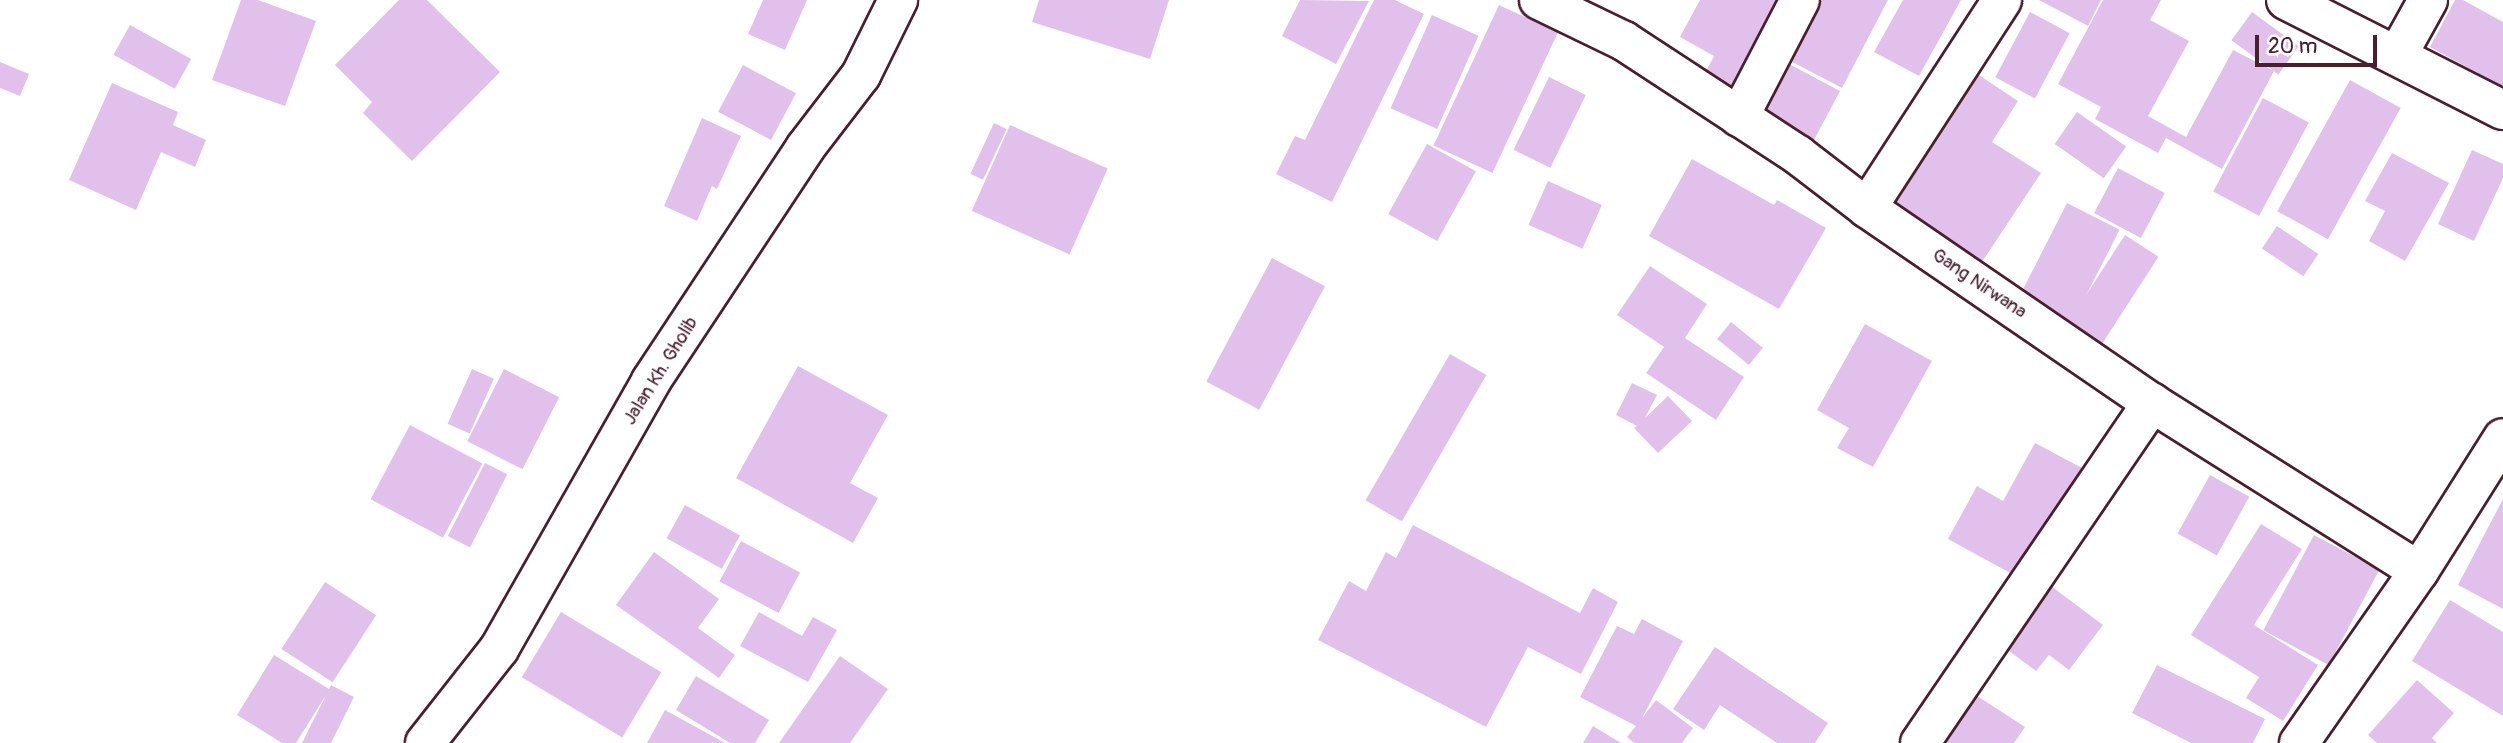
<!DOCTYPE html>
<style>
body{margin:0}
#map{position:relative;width:2503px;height:743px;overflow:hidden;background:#fff;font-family:Pangolin,sans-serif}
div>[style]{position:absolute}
.building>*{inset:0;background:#e2c0ec;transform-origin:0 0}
.roads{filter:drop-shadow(2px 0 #4a1f2b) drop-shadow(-2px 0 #4a1f2b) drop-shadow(0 2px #4a1f2b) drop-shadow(0 -2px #4a1f2b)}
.street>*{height:38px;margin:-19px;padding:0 19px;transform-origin:19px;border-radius:19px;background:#fff}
.primary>*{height:38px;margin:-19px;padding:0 19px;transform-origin:19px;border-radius:19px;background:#fff}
span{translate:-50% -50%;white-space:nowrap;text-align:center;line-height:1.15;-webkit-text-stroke:5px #fff;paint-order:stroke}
.street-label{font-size:19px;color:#4a1f2b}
.scale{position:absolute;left:2255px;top:35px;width:122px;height:32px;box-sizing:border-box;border:4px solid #4a1f2b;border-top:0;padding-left:9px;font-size:21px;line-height:24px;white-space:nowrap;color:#4a1f2b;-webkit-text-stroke:5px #fff;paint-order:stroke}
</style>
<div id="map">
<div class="building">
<i style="clip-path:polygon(241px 0,258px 0,316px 21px,285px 106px,212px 80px)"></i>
<i style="clip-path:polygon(399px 0,427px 0,500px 72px,412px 161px,363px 113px,372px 102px,335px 65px)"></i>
<i style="clip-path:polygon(763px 0,807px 0,785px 50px,748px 34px)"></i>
<i style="clip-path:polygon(1039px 0,1169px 0,1150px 59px,1032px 22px)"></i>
<i style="clip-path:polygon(1300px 0,1369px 1px,1336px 64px,1282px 36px)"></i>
<i style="clip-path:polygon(1374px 0,1395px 0,1424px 14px,1332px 202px,1276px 174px,1295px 136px,1305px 140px)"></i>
<i style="clip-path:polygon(1700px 0,1787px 0,1738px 98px,1702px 79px,1714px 56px,1680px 37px)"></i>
<i style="clip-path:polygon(1808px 0,1888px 0,1842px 88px,1779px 55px)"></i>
<i style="clip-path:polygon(1903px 0,1961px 0,1919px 76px,1874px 52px)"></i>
<i style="clip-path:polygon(2039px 0,2101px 0,2088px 26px)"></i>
<i style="clip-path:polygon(2103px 0,2161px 0,2150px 20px,2189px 41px,2148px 116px,2186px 137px,2233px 50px,2274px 71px,2222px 169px,2166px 138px,2158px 153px,2095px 119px,2101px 107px,2058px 84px)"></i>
<i style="clip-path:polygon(2455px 0,2463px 0,2503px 22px,2503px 87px,2430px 47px)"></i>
<i style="left:1499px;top:5px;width:65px;height:155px;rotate:25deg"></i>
<i style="left:2030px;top:12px;width:45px;height:74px;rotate:28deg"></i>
<i style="left:2252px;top:12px;width:58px;height:35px;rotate:36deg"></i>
<i style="left:1432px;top:15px;width:51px;height:102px;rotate:24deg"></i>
<i style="left:130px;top:25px;width:70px;height:34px;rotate:29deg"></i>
<i style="left:1780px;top:59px;width:68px;height:64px;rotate:28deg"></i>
<i style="clip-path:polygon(0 62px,29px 74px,20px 96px,0 88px)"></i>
<i style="left:743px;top:65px;width:60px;height:53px;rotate:28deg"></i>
<i style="clip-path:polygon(1968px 68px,2018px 101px,1992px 142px,2041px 173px,1982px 262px,1884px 198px)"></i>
<i style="left:1549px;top:77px;width:41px;height:81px;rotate:26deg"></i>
<i style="left:2350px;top:80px;width:58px;height:150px;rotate:29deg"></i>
<i style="clip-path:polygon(112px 83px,178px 112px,173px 125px,206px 140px,195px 167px,161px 152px,136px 210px,69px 180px)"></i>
<i style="left:2263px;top:98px;width:52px;height:106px;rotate:28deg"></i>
<i style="left:2077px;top:112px;width:60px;height:39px;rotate:35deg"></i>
<i style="clip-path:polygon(702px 118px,741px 136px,717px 189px,712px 186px,697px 221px,664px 206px)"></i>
<i style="left:994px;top:123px;width:14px;height:56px;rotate:25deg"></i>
<i style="left:1010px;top:125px;width:107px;height:94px;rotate:24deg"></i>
<i style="left:1427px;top:144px;width:56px;height:80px;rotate:29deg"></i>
<i style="clip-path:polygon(2472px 150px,2503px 164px,2503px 178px,2474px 241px,2438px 224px)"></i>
<i style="clip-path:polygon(2392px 153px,2449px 183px,2405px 261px,2369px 241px,2385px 211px,2365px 201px)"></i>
<i style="clip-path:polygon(1692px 159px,1774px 205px,1777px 200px,1826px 228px,1779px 309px,1649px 236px)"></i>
<i style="left:2118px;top:168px;width:53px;height:51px;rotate:28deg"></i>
<i style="left:1548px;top:181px;width:59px;height:48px;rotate:24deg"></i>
<i style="left:2067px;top:203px;width:59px;height:114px;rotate:27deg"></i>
<i style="left:2277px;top:226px;width:50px;height:27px;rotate:34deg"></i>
<i style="left:2125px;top:235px;width:40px;height:112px;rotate:33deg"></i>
<i style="left:1272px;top:258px;width:60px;height:140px;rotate:28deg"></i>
<i style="clip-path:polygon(1650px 266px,1707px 304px,1685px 338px,1744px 377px,1716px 420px,1646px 373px,1664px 347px,1617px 315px)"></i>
<i style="left:1731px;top:322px;width:41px;height:22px;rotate:39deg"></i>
<i style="clip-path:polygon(1865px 324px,1932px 361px,1873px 467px,1837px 448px,1849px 428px,1817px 410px)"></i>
<i style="left:1450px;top:354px;width:42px;height:169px;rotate:30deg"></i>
<i style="clip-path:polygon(798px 366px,888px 415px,850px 483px,878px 498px,853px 543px,736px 478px)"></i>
<i style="left:472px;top:369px;width:24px;height:60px;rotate:24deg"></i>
<i style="left:504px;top:369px;width:62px;height:81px;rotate:27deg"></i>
<i style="clip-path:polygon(1632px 383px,1657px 395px,1645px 418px,1668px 396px,1692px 421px,1658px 453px,1634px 428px,1637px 426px,1616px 415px)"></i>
<i style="left:410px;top:425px;width:82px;height:84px;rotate:28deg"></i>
<i style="clip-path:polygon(2035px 443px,2084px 469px,2023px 580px,1948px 539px,1977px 486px,2003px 501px)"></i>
<i style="left:485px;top:463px;width:25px;height:82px;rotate:27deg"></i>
<i style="left:2210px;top:475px;width:45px;height:67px;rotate:29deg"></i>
<i style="clip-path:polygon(2503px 499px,2503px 609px,2458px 585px)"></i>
<i style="left:685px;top:505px;width:63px;height:38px;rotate:29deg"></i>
<i style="clip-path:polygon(2261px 524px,2302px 549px,2254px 625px,2318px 665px,2283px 721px,2246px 698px,2259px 677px,2191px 635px)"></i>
<i style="clip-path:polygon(1413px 525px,1580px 613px,1593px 588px,1618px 602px,1581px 674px,1528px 647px,1486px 727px,1318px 640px,1349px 581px,1366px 591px,1386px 552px,1396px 558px)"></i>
<i style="left:2314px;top:535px;width:74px;height:108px;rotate:28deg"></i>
<i style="left:741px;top:541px;width:67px;height:46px;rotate:28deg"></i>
<i style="clip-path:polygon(654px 552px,719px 599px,698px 628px,735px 655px,719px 678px,616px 605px)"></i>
<i style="left:325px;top:582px;width:61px;height:80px;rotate:33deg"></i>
<i style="clip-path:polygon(2051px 586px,2103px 625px,2069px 670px,2049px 655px,2036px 671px,2005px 648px)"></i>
<i style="clip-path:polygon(2450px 600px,2503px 632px,2503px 716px,2412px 661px)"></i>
<i style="left:561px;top:612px;width:117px;height:76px;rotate:31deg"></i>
<i style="clip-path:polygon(759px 612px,802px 636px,813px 617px,837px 630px,808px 682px,740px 646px)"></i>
<i style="clip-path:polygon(1642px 619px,1683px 641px,1642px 718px,1656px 700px,1693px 728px,1682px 743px,1634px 743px,1627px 737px,1636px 726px,1580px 697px,1617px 626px,1634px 634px)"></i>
<i style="clip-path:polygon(1715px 647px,1828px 723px,1815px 743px,1777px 743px,1720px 705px,1704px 730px,1673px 709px)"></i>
<i style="clip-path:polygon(274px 655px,329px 689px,331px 685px,354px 697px,331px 743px,302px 743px,326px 695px,296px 743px,282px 743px,237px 715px)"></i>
<i style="clip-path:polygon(840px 656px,888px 689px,850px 743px,779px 743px)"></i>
<i style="clip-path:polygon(2157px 665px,2265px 719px,2253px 743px,2191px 743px,2132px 713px)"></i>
<i style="clip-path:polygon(696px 676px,769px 720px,755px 743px,730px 743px,676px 710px)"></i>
<i style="clip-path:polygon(2417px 680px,2454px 713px,2432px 738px,2437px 743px,2377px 743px,2368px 735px)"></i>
<i style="clip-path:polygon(1968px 690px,2025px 727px,2014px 743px,1933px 743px)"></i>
<i style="clip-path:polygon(665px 710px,725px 743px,647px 743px)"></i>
<i style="clip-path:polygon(1593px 726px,1621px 743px,1583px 743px)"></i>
</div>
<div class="roads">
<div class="street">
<i style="left:1539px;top:0;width:94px;rotate:25.8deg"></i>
<i style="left:1624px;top:41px;width:208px;rotate:33.2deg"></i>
<i style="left:1798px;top:155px;width:87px;rotate:37.5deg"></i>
<i style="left:1867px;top:208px;width:345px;rotate:34.4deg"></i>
<i style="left:2152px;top:403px;width:315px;rotate:32.2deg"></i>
<i style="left:2286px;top:0;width:243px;rotate:26.9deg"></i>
<i style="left:2397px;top:56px;width:64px;rotate:-61deg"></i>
<i style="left:1739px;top:117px;width:132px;rotate:-62.5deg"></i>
<i style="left:1867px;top:208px;width:248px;rotate:-57deg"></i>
<i style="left:1920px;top:743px;width:412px;rotate:-55.7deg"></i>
<i style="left:2299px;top:743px;width:210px;rotate:-55.1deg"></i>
<i style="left:2419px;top:571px;width:157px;rotate:-57.7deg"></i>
</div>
<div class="primary">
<i style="left:425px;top:743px;width:120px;rotate:-51.8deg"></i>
<i style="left:499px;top:649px;width:308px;rotate:-60.4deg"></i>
<i style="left:651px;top:381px;width:279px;rotate:-56.5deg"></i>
<i style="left:805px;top:148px;width:92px;rotate:-52.5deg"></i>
<i style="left:861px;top:75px;width:84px;rotate:-63.7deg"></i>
</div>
</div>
<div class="street-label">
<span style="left:1979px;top:284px;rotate:34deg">Gang Nirwana</span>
<span style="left:661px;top:371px;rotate:-58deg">Jalan Kh. Gholib</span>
</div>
<div class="scale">20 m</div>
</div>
